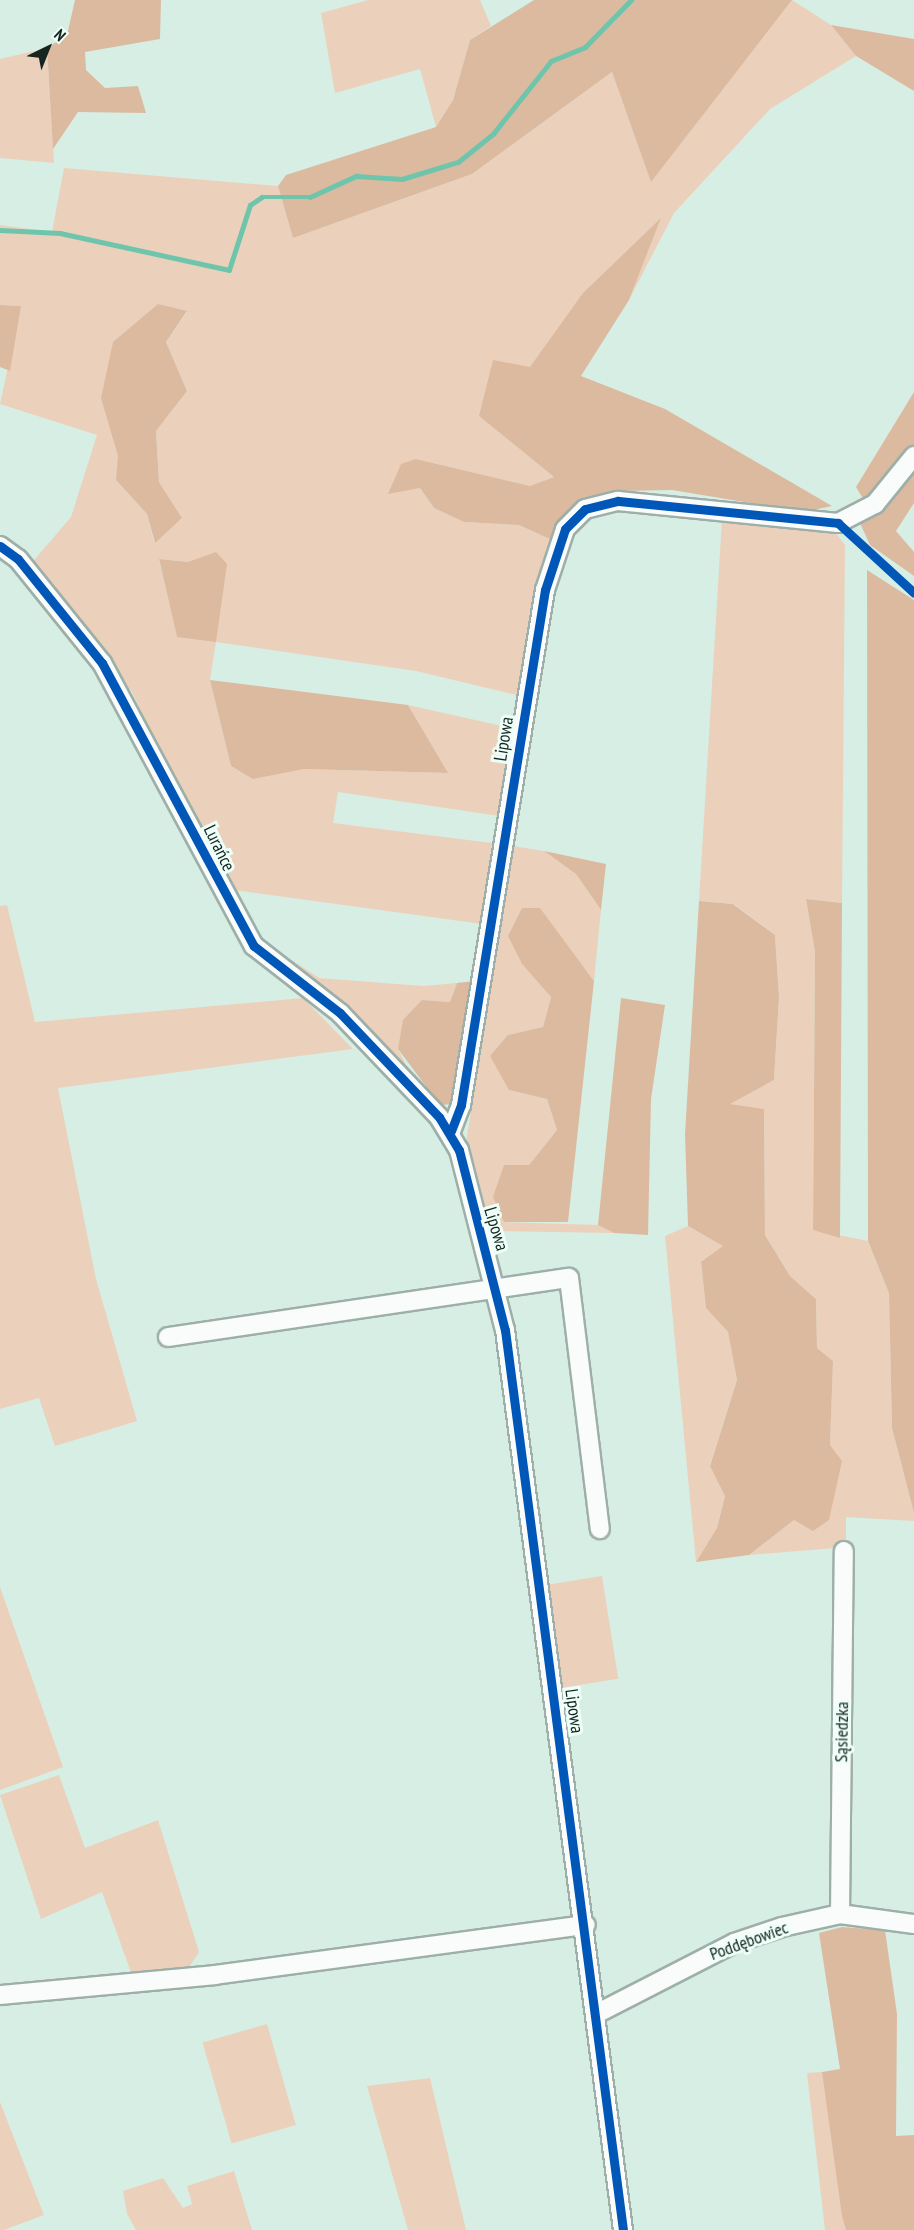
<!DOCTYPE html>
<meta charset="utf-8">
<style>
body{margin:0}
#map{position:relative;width:914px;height:2230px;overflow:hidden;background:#d7eee5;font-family:"PT Sans Narrow",sans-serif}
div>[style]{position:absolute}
.green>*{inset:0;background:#ebd1bb;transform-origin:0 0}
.forest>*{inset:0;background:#dcbaa0}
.stream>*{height:4.5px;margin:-2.25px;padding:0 2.25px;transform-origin:2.25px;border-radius:2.25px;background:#6fc5ac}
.roads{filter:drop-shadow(2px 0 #9dafa8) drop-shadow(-2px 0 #9dafa8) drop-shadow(0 2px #9dafa8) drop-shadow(0 -2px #9dafa8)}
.street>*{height:18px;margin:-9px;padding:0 9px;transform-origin:9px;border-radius:9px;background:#f9fcfb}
.cycleway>*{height:9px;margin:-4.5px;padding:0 4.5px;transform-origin:4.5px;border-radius:4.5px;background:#0057b8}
span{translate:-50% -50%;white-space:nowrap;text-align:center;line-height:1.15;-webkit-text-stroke:6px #eefef8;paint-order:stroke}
.street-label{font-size:18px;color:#162520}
.north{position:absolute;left:18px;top:18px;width:60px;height:60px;-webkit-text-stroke:4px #eefef8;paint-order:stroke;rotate:43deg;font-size:16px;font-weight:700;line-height:24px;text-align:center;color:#162520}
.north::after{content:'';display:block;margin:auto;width:21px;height:27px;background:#162520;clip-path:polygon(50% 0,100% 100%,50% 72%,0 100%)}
</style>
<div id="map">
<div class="green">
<i style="clip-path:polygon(368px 0,480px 0,491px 26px,470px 40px,453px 100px,436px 127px,420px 69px,335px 93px,321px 13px)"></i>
<i style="clip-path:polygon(evenodd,792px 0,831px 25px,856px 56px,770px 109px,674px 213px,629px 300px,660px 220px,530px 367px,479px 416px,554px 477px,530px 486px,416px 459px,411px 489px,420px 488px,434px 508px,464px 522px,519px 525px,552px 540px,521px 696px,416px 671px,216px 642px,210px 680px,231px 766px,253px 778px,304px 769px,447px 773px,408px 705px,516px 729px,499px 816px,338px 792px,333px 823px,492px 843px,482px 924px,227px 889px,132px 692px,29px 566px,71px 517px,97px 435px,0 404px,21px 306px,0 305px,0 225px,52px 232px,64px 168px,278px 186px,293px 238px,472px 174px,612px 72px,651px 181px,792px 0,158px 304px,187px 312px,166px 342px,187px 391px,156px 431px,159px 482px,182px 518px,154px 542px,147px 514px,116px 480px,158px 304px,792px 0,159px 559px,188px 562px,177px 637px,159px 560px,159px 559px)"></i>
<i style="clip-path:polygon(47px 48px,54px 163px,0 158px,0 59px)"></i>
<i style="clip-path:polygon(722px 519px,835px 532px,845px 545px,842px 903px,806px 899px,815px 952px,813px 1230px,868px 1241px,889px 1293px,892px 1428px,914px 1513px,914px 1521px,846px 1517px,846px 1544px,835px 1548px,749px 1555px,794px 1520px,830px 1445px,833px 1361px,817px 1348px,816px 1299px,790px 1276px,765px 1235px,764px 1110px,729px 1104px,774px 1080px,779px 997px,775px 935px,734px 904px,699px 901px)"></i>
<i style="clip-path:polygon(513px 846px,544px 851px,576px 874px,601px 910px,594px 981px,540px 909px,522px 964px,551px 996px,543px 1027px,508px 1035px,509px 1090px,547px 1099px,557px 1130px,529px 1165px,504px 1222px,598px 1225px,614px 1233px,487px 1231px,465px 1149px)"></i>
<i style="clip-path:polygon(7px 905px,35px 1022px,303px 998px,353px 1049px,58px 1088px,96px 1279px,137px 1421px,55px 1446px,39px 1398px,0 1409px,0 906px)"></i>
<i style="clip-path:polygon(281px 953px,319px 978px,423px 986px,457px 983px,450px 1002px,422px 1000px,398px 1049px,407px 1067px)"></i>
<i style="clip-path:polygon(688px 1226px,724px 1246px,701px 1262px,706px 1308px,728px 1332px,737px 1380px,710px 1465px,725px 1495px,717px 1528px,696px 1562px,665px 1236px)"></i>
<i style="left:602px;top:1576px;width:104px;height:57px;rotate:81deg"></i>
<i style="clip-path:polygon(0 1587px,63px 1767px,0 1790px)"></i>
<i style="clip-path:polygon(59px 1775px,85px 1848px,158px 1820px,199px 1952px,188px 1969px,132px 1975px,102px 1892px,41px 1919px,0 1795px)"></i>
<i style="left:267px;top:2024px;width:105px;height:67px;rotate:74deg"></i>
<i style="clip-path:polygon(822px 2072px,831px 2107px,846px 2230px,825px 2230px,807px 2073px)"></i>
<i style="clip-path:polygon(430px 2078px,466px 2230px,408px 2230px,367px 2086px)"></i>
<i style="clip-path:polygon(0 2102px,44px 2215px,4px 2230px,0 2230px)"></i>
<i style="clip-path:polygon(234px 2171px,252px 2230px,136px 2230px,127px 2214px,123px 2191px,163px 2178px,183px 2208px,192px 2204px,187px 2186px)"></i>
</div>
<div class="forest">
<i style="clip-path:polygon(75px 0,161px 0,160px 39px,85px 52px,86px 70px,105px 88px,138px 86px,146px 113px,78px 112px,53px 149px,47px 48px,67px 35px)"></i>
<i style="clip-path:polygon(534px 0,792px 0,651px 182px,612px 72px,472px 174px,293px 238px,278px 186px,286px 175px,436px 127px,453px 100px,470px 40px)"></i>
<i style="clip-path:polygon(831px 25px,914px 39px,914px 91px,856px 56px)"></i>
<i style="clip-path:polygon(661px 218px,629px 300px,581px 376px,665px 409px,832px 506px,804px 512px,672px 490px,620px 491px,586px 499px,565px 515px,552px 540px,519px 525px,464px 522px,434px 508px,420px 488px,388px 494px,401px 464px,416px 459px,530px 486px,554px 477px,479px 416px,493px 360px,530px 367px,583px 293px)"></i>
<i style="clip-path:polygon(158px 304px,187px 311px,166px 342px,187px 391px,156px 431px,159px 482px,182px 518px,155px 543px,147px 514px,116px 480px,118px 456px,101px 398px,113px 342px)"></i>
<i style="clip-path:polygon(0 305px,21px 306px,10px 371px,0 367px)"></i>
<i style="clip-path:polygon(914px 392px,914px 503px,896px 531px,914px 552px,914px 576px,870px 545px,860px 523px,873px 515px,856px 487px)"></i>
<i style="clip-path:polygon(216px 552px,227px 564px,216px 642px,177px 637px,159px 559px,188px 562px)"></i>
<i style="clip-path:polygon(867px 570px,914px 600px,914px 1513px,892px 1428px,889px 1293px,868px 1241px)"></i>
<i style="clip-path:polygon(210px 680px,408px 705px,448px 773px,304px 769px,253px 779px,231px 766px)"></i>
<i style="clip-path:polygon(544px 851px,606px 864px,601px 910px,576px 874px)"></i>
<i style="clip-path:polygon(806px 899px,842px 903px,840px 1238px,813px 1230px,815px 952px)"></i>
<i style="clip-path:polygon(699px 901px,733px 904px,775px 935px,779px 997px,774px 1080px,730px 1104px,764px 1109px,765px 1235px,790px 1276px,816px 1299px,817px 1348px,833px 1361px,830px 1445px,842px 1461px,829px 1520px,813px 1531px,794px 1520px,749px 1555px,696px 1562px,717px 1528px,725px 1496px,710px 1466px,737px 1380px,728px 1332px,706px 1308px,701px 1262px,723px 1246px,688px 1226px,685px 1134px)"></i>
<i style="clip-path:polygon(522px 908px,540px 908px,594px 981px,568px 1222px,504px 1222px,493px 1197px,504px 1165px,529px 1165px,557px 1130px,547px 1099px,509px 1090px,490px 1056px,508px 1035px,543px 1027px,551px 997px,522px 964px,508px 936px)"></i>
<i style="clip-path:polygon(475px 981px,453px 1104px,440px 1105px,398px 1049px,403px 1020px,422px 1000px,450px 1002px,457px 983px)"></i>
<i style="clip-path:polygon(621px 998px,665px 1005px,651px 1099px,648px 1235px,614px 1233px,598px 1225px)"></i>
<i style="clip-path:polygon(842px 1927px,885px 1930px,897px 2014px,896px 2136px,914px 2135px,914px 2230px,846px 2230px,842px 2216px,822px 2072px,840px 2069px,819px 1933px)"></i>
</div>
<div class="stream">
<i style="left:0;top:230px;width:60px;rotate:2.9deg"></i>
<i style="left:60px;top:233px;width:173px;rotate:12.3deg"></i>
<i style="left:229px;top:270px;width:68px;rotate:-72.1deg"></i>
<i style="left:250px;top:205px;width:14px;rotate:-34deg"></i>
<i style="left:262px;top:197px;width:48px"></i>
<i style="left:310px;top:197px;width:51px;rotate:-24.5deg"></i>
<i style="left:356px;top:176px;width:46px;rotate:3.7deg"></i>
<i style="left:402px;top:179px;width:59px;rotate:-16.9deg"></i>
<i style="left:458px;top:162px;width:45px;rotate:-38.7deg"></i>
<i style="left:493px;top:134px;width:93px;rotate:-51.5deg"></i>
<i style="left:551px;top:61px;width:37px;rotate:-22deg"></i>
<i style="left:585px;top:47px;width:66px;rotate:-45.6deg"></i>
</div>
<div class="roads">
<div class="street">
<i style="left:0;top:546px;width:22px;rotate:36deg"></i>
<i style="left:18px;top:559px;width:134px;rotate:51.1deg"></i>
<i style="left:102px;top:663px;width:321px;rotate:61.8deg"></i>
<i style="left:254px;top:946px;width:109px;rotate:37.9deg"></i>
<i style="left:340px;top:1013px;width:144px;rotate:46.4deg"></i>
<i style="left:439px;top:1117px;width:39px;rotate:59deg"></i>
<i style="left:459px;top:1150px;width:186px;rotate:75.7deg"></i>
<i style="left:505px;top:1330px;width:908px;rotate:82.53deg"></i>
<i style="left:451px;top:1131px;width:28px;rotate:-69deg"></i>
<i style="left:461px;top:1105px;width:522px;rotate:-80.74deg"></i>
<i style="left:545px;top:590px;width:64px;rotate:-71.8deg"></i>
<i style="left:565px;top:529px;width:28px;rotate:-45deg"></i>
<i style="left:585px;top:509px;width:34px;rotate:-14deg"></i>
<i style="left:618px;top:501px;width:221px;rotate:5.7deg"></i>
<i style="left:838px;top:523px;width:42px;rotate:-27.2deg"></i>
<i style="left:875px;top:504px;width:62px;rotate:-50.9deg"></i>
<i style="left:168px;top:1337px;width:405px;rotate:-8.4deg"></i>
<i style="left:569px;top:1278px;width:253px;rotate:83deg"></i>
<i style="left:840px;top:1914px;width:363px;rotate:-89.4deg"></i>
<i style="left:0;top:1995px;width:216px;rotate:-5.3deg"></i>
<i style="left:215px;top:1975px;width:374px;rotate:-7.7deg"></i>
<i style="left:596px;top:2014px;width:155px;rotate:-27.2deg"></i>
<i style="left:734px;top:1943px;width:51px;rotate:-18.4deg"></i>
<i style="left:782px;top:1927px;width:59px;rotate:-12.6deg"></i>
<i style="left:840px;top:1914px;width:75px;rotate:7.7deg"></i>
</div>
</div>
<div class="cycleway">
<i style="left:0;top:546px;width:22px;rotate:36deg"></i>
<i style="left:18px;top:559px;width:134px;rotate:51.1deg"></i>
<i style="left:102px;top:663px;width:321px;rotate:61.8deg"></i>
<i style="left:254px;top:946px;width:109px;rotate:37.9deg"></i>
<i style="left:340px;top:1013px;width:144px;rotate:46.4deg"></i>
<i style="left:439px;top:1117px;width:39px;rotate:59deg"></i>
<i style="left:459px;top:1150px;width:186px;rotate:75.7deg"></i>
<i style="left:505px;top:1330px;width:908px;rotate:82.53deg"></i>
<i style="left:451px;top:1131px;width:28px;rotate:-69deg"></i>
<i style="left:461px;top:1105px;width:522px;rotate:-80.74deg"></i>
<i style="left:545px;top:590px;width:64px;rotate:-71.8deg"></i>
<i style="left:565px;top:529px;width:28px;rotate:-45deg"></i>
<i style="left:585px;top:509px;width:34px;rotate:-14deg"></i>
<i style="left:618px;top:501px;width:221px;rotate:5.7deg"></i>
<i style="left:838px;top:523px;width:103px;rotate:42.6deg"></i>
</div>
<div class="street-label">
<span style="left:504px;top:739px;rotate:-81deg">Lipowa</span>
<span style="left:219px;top:848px;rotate:64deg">Lurańce</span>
<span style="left:496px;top:1229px;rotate:73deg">Lipowa</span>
<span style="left:574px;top:1711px;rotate:82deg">Lipowa</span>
<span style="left:842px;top:1732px;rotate:-89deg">Sąsiedzka</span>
<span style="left:749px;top:1941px;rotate:-20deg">Poddębowiec</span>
</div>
<div class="north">N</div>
</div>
